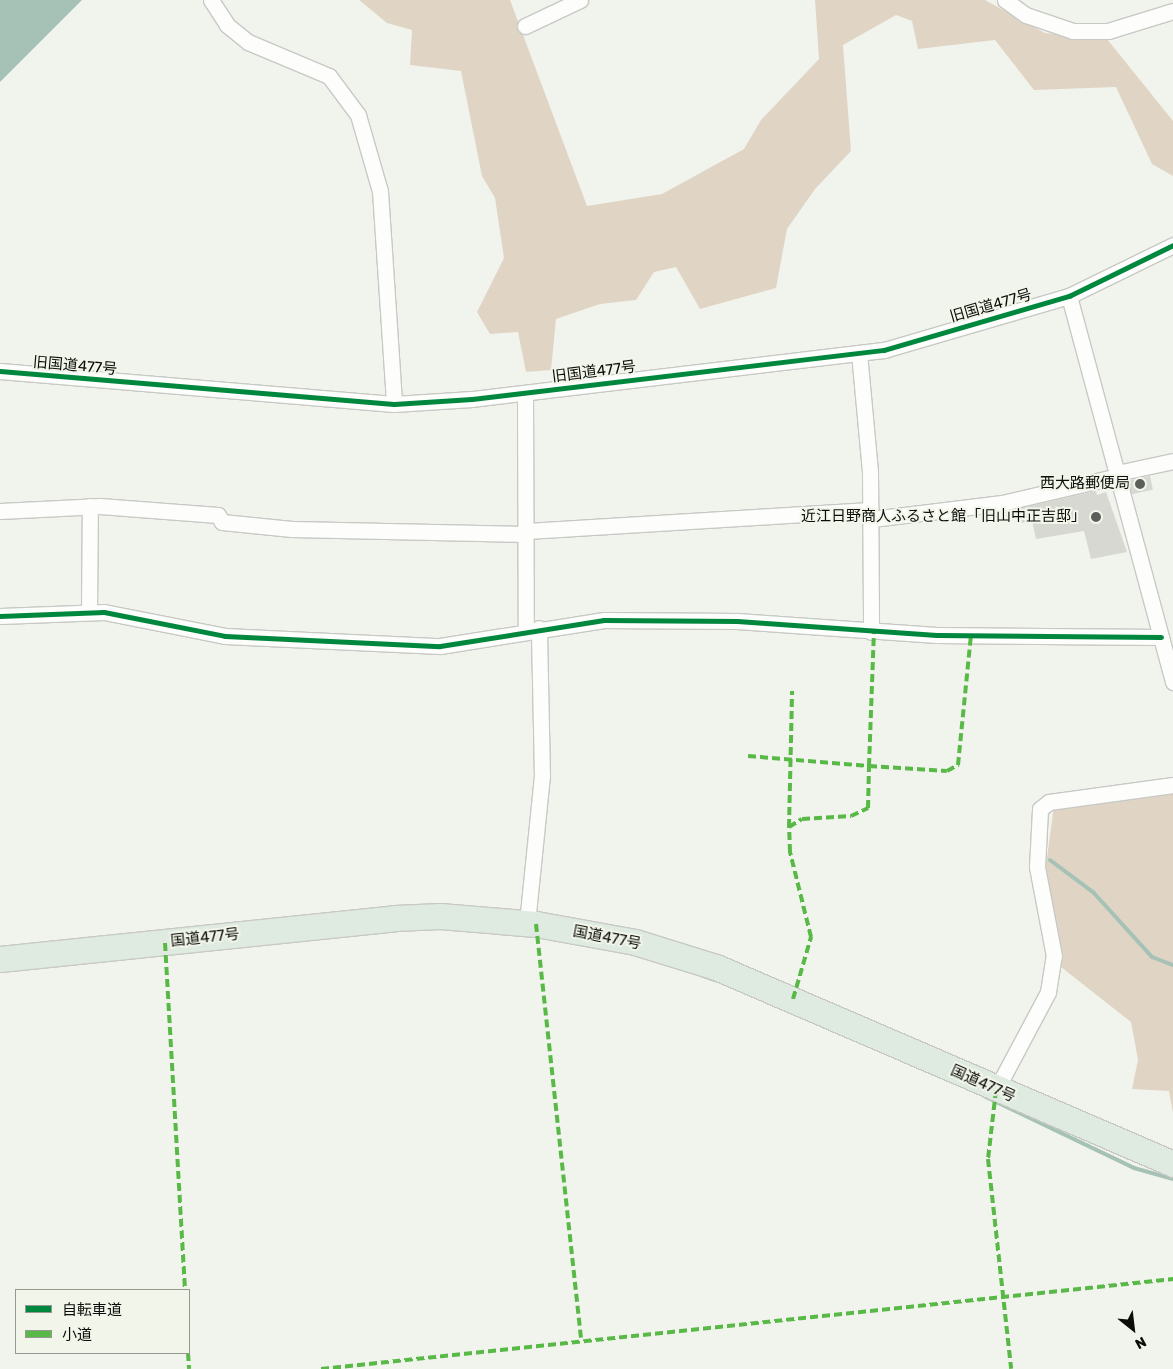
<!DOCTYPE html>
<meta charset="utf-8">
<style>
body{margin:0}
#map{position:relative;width:1173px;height:1369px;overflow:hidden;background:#f1f3ed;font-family:Rubik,"Noto Sans JP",sans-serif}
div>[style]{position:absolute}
.green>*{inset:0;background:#e0d5c5}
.water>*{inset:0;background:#a6c1b6}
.stream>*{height:4px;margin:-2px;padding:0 2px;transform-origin:2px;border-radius:2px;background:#a6c1b6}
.building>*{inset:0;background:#d8d8d3;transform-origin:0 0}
.roads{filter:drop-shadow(1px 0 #c8c9c5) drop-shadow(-1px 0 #c8c9c5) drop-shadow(0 1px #c8c9c5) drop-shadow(0 -1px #c8c9c5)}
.minor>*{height:15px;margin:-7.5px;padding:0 7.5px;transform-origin:7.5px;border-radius:7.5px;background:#fdfdfc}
.trunk>*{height:25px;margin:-12.5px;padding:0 12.5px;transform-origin:12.5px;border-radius:12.5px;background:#dfeae0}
.quiet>*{height:4px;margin-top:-2px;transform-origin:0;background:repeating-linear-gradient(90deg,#58b947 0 8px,transparent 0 12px)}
.cycleway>*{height:5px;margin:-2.5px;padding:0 2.5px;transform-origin:2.5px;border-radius:2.5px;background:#00873e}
.dots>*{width:14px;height:14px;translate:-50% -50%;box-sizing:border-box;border:2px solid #f2f6ea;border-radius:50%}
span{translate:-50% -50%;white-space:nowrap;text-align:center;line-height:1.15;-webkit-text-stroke:4px #f2f6ea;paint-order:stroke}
.street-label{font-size:15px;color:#0c0d0a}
.poi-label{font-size:15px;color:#0c0d0a}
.right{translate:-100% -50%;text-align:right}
.legend{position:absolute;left:15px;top:1289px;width:175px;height:65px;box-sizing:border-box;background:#f2f6ea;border:1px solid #969990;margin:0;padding:6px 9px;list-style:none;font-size:15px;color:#0c0d0a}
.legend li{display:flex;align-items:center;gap:10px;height:25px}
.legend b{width:25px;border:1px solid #969990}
.north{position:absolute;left:1108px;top:1304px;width:50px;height:50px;-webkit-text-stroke:4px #f2f6ea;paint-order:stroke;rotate:151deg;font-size:14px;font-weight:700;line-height:20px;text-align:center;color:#0c0d0a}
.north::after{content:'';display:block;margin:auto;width:18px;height:22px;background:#0c0d0a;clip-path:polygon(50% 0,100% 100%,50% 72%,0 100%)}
</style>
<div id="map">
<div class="green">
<i style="clip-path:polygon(359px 0,510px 0,587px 206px,662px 194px,744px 149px,761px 120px,819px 59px,815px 0,985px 0,1045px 33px,1107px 39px,1173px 121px,1173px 176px,1152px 164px,1116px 87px,1034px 90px,995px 40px,918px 49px,912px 21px,896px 15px,843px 45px,851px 151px,815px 189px,787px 229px,776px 288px,700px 309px,676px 267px,654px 272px,636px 300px,600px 304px,556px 319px,551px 370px,526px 372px,518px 332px,490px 334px,477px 312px,504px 258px,495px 198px,482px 176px,461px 71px,410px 65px,412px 30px,387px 23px)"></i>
<i style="clip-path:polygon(1173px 789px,1173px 1113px,1169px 1091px,1132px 1089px,1138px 1060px,1131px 1022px,1061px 967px,1046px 865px,1054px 806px)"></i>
</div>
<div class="water">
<i style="clip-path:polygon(0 0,82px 0,0 82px)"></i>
</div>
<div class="stream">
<i style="left:1050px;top:860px;width:54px;rotate:36.7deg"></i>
<i style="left:1093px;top:892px;width:88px;rotate:47.8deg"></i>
<i style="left:1152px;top:957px;width:22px;rotate:21deg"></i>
<i style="left:701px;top:975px;width:15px;rotate:20deg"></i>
<i style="left:986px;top:1097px;width:164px;rotate:25.6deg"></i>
<i style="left:1134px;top:1168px;width:41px;rotate:15.8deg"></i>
</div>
<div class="building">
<i style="left:1150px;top:476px;width:14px;height:22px;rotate:78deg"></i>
<i style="clip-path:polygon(1096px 491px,1097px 495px,1106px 492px,1127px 552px,1091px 559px,1084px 531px,1036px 539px,1032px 521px,1022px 523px,1020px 514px,1005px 518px,1004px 512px)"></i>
</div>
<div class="roads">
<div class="minor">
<i style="left:211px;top:0;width:30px;rotate:57deg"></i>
<i style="left:227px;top:25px;width:27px;rotate:39deg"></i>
<i style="left:248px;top:42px;width:88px;rotate:22.8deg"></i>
<i style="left:329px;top:76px;width:49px;rotate:53.4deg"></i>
<i style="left:358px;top:115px;width:79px;rotate:73.9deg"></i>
<i style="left:380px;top:191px;width:213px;rotate:86.2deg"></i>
<i style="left:1005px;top:0;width:26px;rotate:36deg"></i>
<i style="left:1026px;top:15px;width:50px;rotate:18.8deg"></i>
<i style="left:1073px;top:31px;width:35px"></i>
<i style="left:1108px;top:31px;width:68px;rotate:-17.1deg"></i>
<i style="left:525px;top:26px;width:61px;rotate:-25.3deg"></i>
<i style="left:1069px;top:296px;width:400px;rotate:74.9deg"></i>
<i style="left:859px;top:353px;width:120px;rotate:84.7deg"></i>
<i style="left:870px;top:472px;width:160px;rotate:89.6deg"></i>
<i style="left:0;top:371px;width:395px;rotate:4.8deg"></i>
<i style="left:394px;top:404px;width:78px;rotate:-3.7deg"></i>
<i style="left:472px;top:399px;width:415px;rotate:-6.8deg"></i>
<i style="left:884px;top:350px;width:193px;rotate:-16.3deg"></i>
<i style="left:1069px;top:296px;width:116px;rotate:-26.1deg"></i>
<i style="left:525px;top:394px;width:237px;rotate:89.8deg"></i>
<i style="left:1117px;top:473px;width:57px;rotate:-12.1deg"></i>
<i style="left:0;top:511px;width:100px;rotate:-2.9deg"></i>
<i style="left:100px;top:506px;width:118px;rotate:4.4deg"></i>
<i style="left:218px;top:515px;width:8px;rotate:60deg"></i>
<i style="left:222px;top:522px;width:70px;rotate:5.7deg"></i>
<i style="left:292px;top:529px;width:234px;rotate:1.2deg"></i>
<i style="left:870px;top:513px;width:6px;rotate:72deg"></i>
<i style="left:872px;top:519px;width:131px;rotate:-7deg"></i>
<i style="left:1002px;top:503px;width:119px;rotate:-13.1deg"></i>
<i style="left:526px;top:531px;width:345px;rotate:-3.5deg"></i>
<i style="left:89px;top:611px;width:105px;rotate:-89.5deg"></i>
<i style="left:0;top:616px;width:104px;rotate:-2.2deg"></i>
<i style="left:104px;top:612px;width:123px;rotate:11.2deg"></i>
<i style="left:225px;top:636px;width:215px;rotate:2.7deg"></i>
<i style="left:440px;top:646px;width:166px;rotate:-9deg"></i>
<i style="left:604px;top:620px;width:133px;rotate:0.4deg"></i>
<i style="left:737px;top:621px;width:200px;rotate:4deg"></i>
<i style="left:937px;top:635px;width:224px;rotate:0.5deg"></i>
<i style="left:527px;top:923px;width:148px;rotate:-84.2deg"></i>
<i style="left:542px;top:776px;width:148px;rotate:-91.2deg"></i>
<i style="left:996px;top:1090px;width:111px;rotate:-62deg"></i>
<i style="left:1048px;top:992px;width:36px;rotate:-81deg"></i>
<i style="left:1054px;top:956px;width:91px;rotate:-100.8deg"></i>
<i style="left:1037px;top:867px;width:58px;rotate:-87deg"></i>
<i style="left:1040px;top:809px;width:11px;rotate:-38deg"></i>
<i style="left:1049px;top:802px;width:125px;rotate:-7.8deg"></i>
</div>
<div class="trunk">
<i style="left:0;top:959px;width:397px;rotate:-5.9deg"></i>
<i style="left:395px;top:918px;width:45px;rotate:-2.5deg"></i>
<i style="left:440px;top:916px;width:96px;rotate:4.8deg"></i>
<i style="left:536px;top:924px;width:101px;rotate:10.3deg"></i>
<i style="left:635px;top:942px;width:85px;rotate:17.2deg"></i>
<i style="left:716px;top:967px;width:498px;rotate:23.3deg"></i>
</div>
</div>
<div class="quiet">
<i style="left:748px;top:756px;width:121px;rotate:4.7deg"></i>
<i style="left:869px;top:766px;width:134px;rotate:-87.9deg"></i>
<i style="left:789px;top:827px;width:136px;rotate:-88.7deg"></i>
<i style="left:536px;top:924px;width:419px;rotate:83.8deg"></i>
<i style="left:165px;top:943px;width:348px;rotate:86.7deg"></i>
<i style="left:793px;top:999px;width:65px;rotate:-73.8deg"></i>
<i style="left:811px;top:937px;width:88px;rotate:-103.9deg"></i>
<i style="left:790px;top:852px;width:25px;rotate:-92deg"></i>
<i style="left:789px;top:827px;width:15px;rotate:-32deg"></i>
<i style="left:802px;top:819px;width:49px;rotate:-3.5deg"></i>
<i style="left:851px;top:816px;width:19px;rotate:-25deg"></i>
<i style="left:868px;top:808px;width:42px;rotate:-88.6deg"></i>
<i style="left:869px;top:766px;width:78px;rotate:3.7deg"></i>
<i style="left:947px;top:771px;width:13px;rotate:-29deg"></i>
<i style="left:958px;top:765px;width:131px;rotate:-84.3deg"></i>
<i style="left:996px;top:1090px;width:69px;rotate:96.6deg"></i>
<i style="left:988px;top:1159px;width:211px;rotate:83.7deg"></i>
<i style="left:188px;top:1353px;width:16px;rotate:86deg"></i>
<i style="left:321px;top:1369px;width:857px;rotate:-6.03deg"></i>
</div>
<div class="cycleway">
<i style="left:0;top:371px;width:395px;rotate:4.8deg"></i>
<i style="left:394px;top:404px;width:78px;rotate:-3.7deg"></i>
<i style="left:472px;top:399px;width:415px;rotate:-6.8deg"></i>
<i style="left:884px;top:350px;width:193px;rotate:-16.3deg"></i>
<i style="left:1069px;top:296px;width:116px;rotate:-26.1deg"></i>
<i style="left:0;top:616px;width:104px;rotate:-2.2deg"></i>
<i style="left:104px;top:612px;width:123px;rotate:11.2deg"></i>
<i style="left:225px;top:636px;width:215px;rotate:2.7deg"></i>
<i style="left:440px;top:646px;width:166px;rotate:-9deg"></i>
<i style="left:604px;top:620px;width:133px;rotate:0.4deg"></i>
<i style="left:737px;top:621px;width:200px;rotate:4deg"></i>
<i style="left:937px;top:635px;width:224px;rotate:0.5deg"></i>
</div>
<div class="dots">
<i style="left:1140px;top:484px;background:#5c5e59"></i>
<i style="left:1096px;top:517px;background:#5c5e59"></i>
</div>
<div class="street-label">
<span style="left:991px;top:306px;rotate:-16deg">旧国道477号</span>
<span style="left:75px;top:366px;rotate:5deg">旧国道477号</span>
<span style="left:594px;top:372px;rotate:-7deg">旧国道477号</span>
<span style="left:205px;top:938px;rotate:-6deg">国道477号</span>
<span style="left:607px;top:938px;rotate:11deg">国道477号</span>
<span style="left:983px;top:1084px;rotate:24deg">国道477号</span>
</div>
<div class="poi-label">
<span class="right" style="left:1130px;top:484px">西大路郵便局</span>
<span class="right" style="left:1086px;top:517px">近江日野商人ふるさと館「旧山中正吉邸」</span>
</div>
<ul class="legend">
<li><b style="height:6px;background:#00873e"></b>自転車道</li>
<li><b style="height:6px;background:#58b947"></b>小道</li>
</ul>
<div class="north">N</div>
</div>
